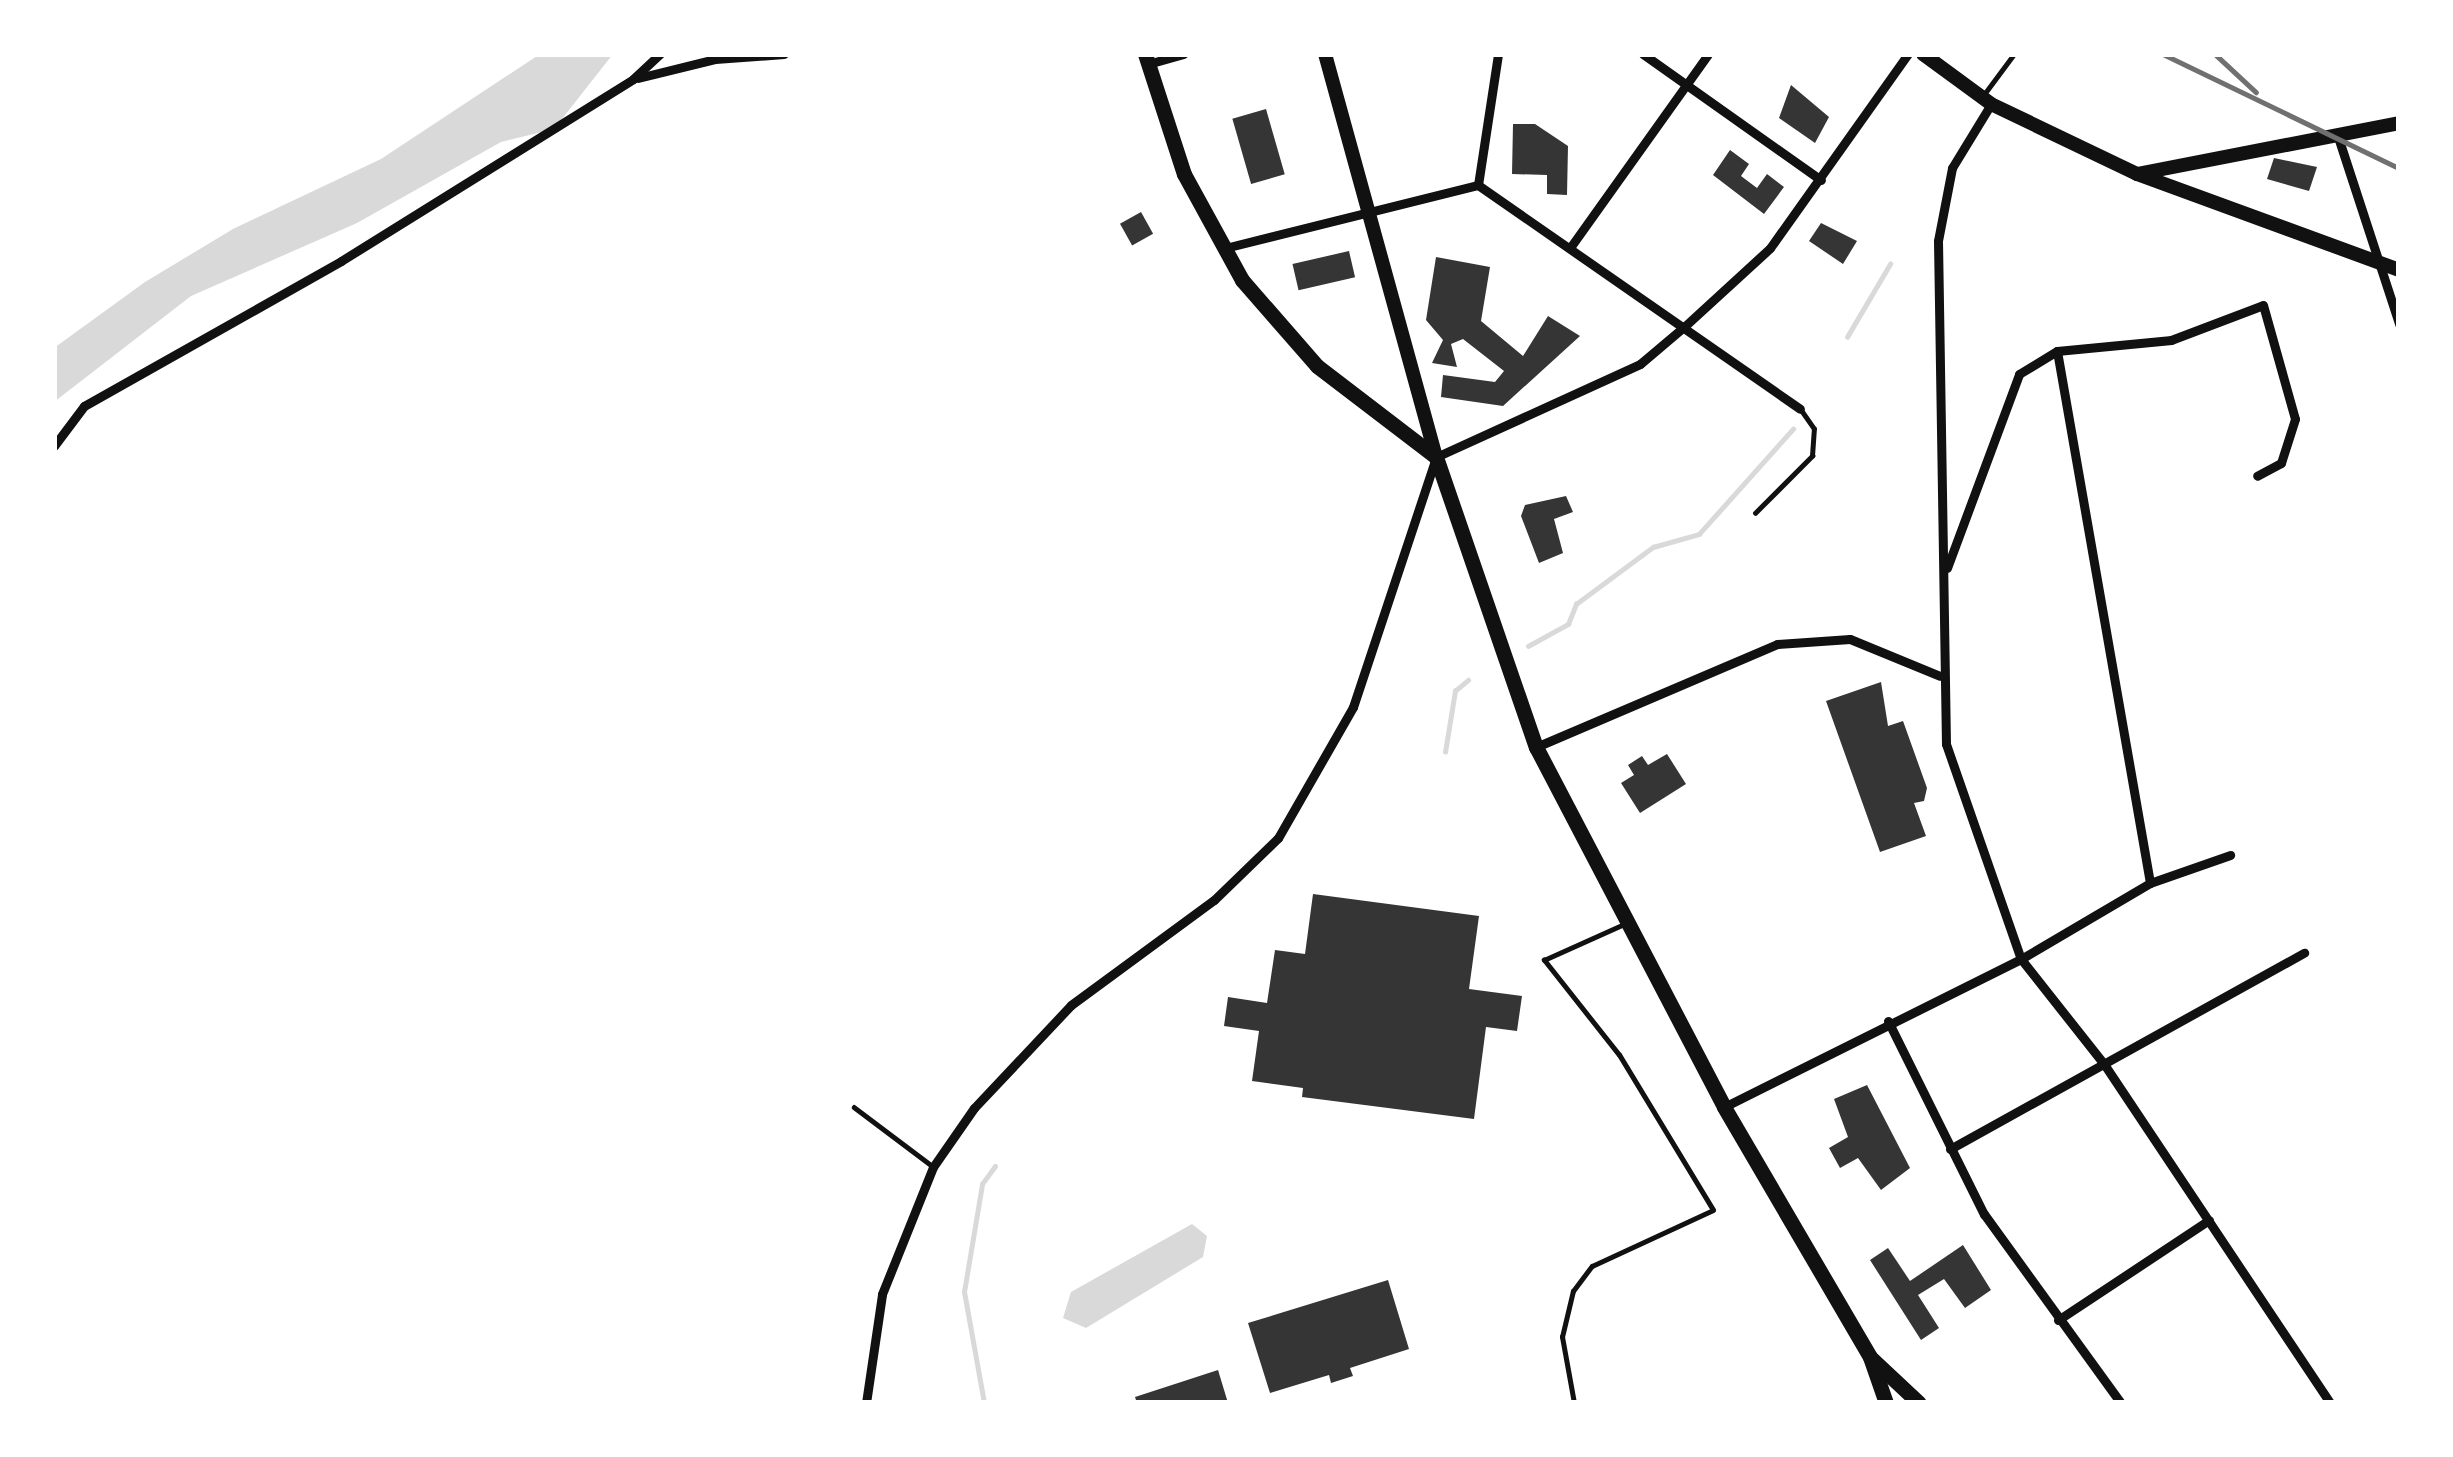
<!DOCTYPE html>
<style>
body{margin:0}
#map{position:relative;width:2453px;height:1457px;overflow:hidden;background:#fff;font-family:Figtree,sans-serif}
div>[style]{position:absolute}
.water>*{inset:0;background:#d9d9d9}
.stream>*{height:4.5px;margin:-2.25px;padding:0 2.25px;transform-origin:2.25px;border-radius:2.25px;background:#d9d9d9}
.building>*{inset:0;background:#353535;transform-origin:0 0}
.service>*{height:4.5px;margin:-2.25px;padding:0 2.25px;transform-origin:2.25px;border-radius:2.25px;background:#111}
.minor>*{height:9px;margin:-4.5px;padding:0 4.5px;transform-origin:4.5px;border-radius:4.5px;background:#111}
.secondary>*{height:14px;margin:-7px;padding:0 7px;transform-origin:7px;border-radius:7px;background:#111}
.primary>*{height:15px;margin:-7.5px;padding:0 7.5px;transform-origin:7.5px;border-radius:7.5px;background:#111}
.rail>*{height:4.5px;margin:-2.25px;padding:0 2.25px;transform-origin:2.25px;border-radius:2.25px;background:#707070}
span{translate:-50% -50%;white-space:nowrap;text-align:center;line-height:1.15;-webkit-text-stroke:12px #fff;paint-order:stroke}
.frame{position:absolute;inset:0;border:57px solid #fff;pointer-events:none}
</style>
<div id="map">
<div class="water">
<i style="clip-path:polygon(540px 54px,613px 54px,554px 129px,501px 142px,357px 223px,191px 296px,54px 402px,54px 348px,145px 282px,233px 229px,381px 159px)"></i>
<i style="clip-path:polygon(1192px 1224px,1207px 1236px,1203px 1257px,1086px 1328px,1063px 1318px,1071px 1292px)"></i>
</div>
<div class="stream">
<i style="left:1847px;top:337px;width:85px;rotate:-59.5deg"></i>
<i style="left:1528px;top:646px;width:46px;rotate:-28.8deg"></i>
<i style="left:1568px;top:624px;width:22px;rotate:-68deg"></i>
<i style="left:1576px;top:604px;width:96px;rotate:-36.5deg"></i>
<i style="left:1653px;top:547px;width:48px;rotate:-15.8deg"></i>
<i style="left:1699px;top:534px;width:141px;rotate:-48.2deg"></i>
<i style="left:1445px;top:752px;width:62px;rotate:-80.7deg"></i>
<i style="left:1455px;top:691px;width:17px;rotate:-40deg"></i>
<i style="left:984px;top:1403px;width:113px;rotate:-100.2deg"></i>
<i style="left:964px;top:1292px;width:109px;rotate:-80.5deg"></i>
<i style="left:982px;top:1184px;width:22px;rotate:-54deg"></i>
</div>
<div class="building">
<i style="clip-path:polygon(1791px 85px,1829px 117px,1815px 143px,1779px 118px)"></i>
<i style="left:1266px;top:109px;width:68px;height:35px;rotate:74deg"></i>
<i style="clip-path:polygon(1513px 124px,1535px 124px,1568px 146px,1567px 195px,1547px 194px,1547px 175px,1512px 174px)"></i>
<i style="clip-path:polygon(1730px 150px,1749px 164px,1741px 176px,1757px 188px,1767px 174px,1784px 187px,1764px 214px,1713px 175px)"></i>
<i style="clip-path:polygon(2274px 158px,2317px 167px,2309px 191px,2267px 179px)"></i>
<i style="left:1141px;top:212px;width:25px;height:24px;rotate:61deg"></i>
<i style="clip-path:polygon(1821px 223px,1857px 241px,1843px 264px,1809px 241px)"></i>
<i style="left:1349px;top:251px;width:27px;height:58px;rotate:77deg"></i>
<i style="clip-path:polygon(1436px 257px,1490px 267px,1481px 321px,1523px 356px,1548px 316px,1580px 336px,1503px 406px,1441px 397px,1443px 375px,1495px 382px,1504px 371px,1463px 339px,1451px 344px,1457px 367px,1432px 363px,1443px 340px,1426px 320px)"></i>
<i style="clip-path:polygon(1566px 496px,1573px 512px,1554px 519px,1563px 553px,1539px 563px,1521px 516px,1525px 505px)"></i>
<i style="clip-path:polygon(1881px 682px,1888px 726px,1903px 721px,1927px 788px,1924px 801px,1914px 803px,1926px 836px,1880px 852px,1826px 701px)"></i>
<i style="clip-path:polygon(1667px 754px,1686px 784px,1640px 813px,1621px 783px,1634px 775px,1628px 765px,1642px 756px,1648px 765px)"></i>
<i style="clip-path:polygon(1313px 894px,1479px 916px,1469px 989px,1522px 996px,1517px 1031px,1486px 1027px,1474px 1119px,1302px 1097px,1303px 1088px,1252px 1081px,1259px 1031px,1224px 1026px,1228px 997px,1267px 1003px,1275px 950px,1305px 954px)"></i>
<i style="clip-path:polygon(1867px 1085px,1910px 1168px,1881px 1190px,1858px 1158px,1840px 1168px,1829px 1148px,1848px 1137px,1834px 1099px)"></i>
<i style="clip-path:polygon(1963px 1245px,1991px 1290px,1965px 1308px,1944px 1279px,1918px 1295px,1939px 1328px,1921px 1340px,1870px 1260px,1888px 1248px,1910px 1281px)"></i>
<i style="clip-path:polygon(1388px 1280px,1409px 1349px,1350px 1368px,1353px 1376px,1331px 1383px,1329px 1375px,1270px 1393px,1248px 1323px)"></i>
<i style="clip-path:polygon(1218px 1370px,1228px 1403px,1137px 1403px,1135px 1397px)"></i>
</div>
<div class="service">
<i style="left:1985px;top:93px;width:49px;rotate:-53.4deg"></i>
<i style="left:1755px;top:513px;width:81px;rotate:-45deg"></i>
<i style="left:1812px;top:456px;width:27px;rotate:-86deg"></i>
<i style="left:1814px;top:429px;width:24px;rotate:-125deg"></i>
<i style="left:854px;top:1107px;width:96px;rotate:37deg"></i>
<i style="left:1574px;top:1403px;width:67px;rotate:-100.3deg"></i>
<i style="left:1562px;top:1337px;width:47px;rotate:-76.6deg"></i>
<i style="left:1573px;top:1291px;width:31px;rotate:-53deg"></i>
<i style="left:1592px;top:1266px;width:133px;rotate:-24.8deg"></i>
<i style="left:1713px;top:1210px;width:181px;rotate:-121.2deg"></i>
<i style="left:1619px;top:1055px;width:121px;rotate:-128.3deg"></i>
<i style="left:1544px;top:960px;width:85px;rotate:-24.2deg"></i>
</div>
<div class="minor">
<i style="left:1643px;top:54px;width:218px;rotate:35.3deg"></i>
<i style="left:1148px;top:64px;width:37px;rotate:-16deg"></i>
<i style="left:638px;top:78px;width:79px;rotate:-13.9deg"></i>
<i style="left:715px;top:59px;width:69px;rotate:-4.1deg"></i>
<i style="left:1991px;top:104px;width:75px;rotate:121.4deg"></i>
<i style="left:1952px;top:168px;width:74px;rotate:100.9deg"></i>
<i style="left:1938px;top:241px;width:503px;rotate:89.09deg"></i>
<i style="left:1946px;top:744px;width:228px;rotate:70.8deg"></i>
<i style="left:2021px;top:959px;width:134px;rotate:51.7deg"></i>
<i style="left:2104px;top:1064px;width:407px;rotate:56.3deg"></i>
<i style="left:2339px;top:140px;width:194px;rotate:71.9deg"></i>
<i style="left:1478px;top:185px;width:133px;rotate:-81.3deg"></i>
<i style="left:1572px;top:245px;width:234px;rotate:-54.5deg"></i>
<i style="left:1225px;top:248px;width:261px;rotate:-14deg"></i>
<i style="left:1478px;top:185px;width:392px;rotate:34.8deg"></i>
<i style="left:2057px;top:351px;width:540px;rotate:80.08deg"></i>
<i style="left:54px;top:446px;width:50px;rotate:-53.1deg"></i>
<i style="left:84px;top:406px;width:295px;rotate:-29.4deg"></i>
<i style="left:341px;top:261px;width:344px;rotate:-31.9deg"></i>
<i style="left:633px;top:79px;width:37px;rotate:-43deg"></i>
<i style="left:1947px;top:568px;width:207px;rotate:-69.6deg"></i>
<i style="left:2019px;top:374px;width:44px;rotate:-31.2deg"></i>
<i style="left:2057px;top:351px;width:115px;rotate:-5.5deg"></i>
<i style="left:2171px;top:340px;width:98px;rotate:-20.8deg"></i>
<i style="left:2263px;top:305px;width:118px;rotate:74.3deg"></i>
<i style="left:2295px;top:419px;width:46px;rotate:107.7deg"></i>
<i style="left:2281px;top:463px;width:27px;rotate:152deg"></i>
<i style="left:1536px;top:747px;width:262px;rotate:-23.1deg"></i>
<i style="left:1777px;top:644px;width:73px;rotate:-3.9deg"></i>
<i style="left:1850px;top:639px;width:97px;rotate:22.3deg"></i>
<i style="left:1888px;top:1021px;width:216px;rotate:63.6deg"></i>
<i style="left:1984px;top:1214px;width:233px;rotate:54.1deg"></i>
<i style="left:1724px;top:1107px;width:332px;rotate:-26.5deg"></i>
<i style="left:2021px;top:959px;width:150px;rotate:-30.5deg"></i>
<i style="left:2150px;top:883px;width:85px;rotate:-19.3deg"></i>
<i style="left:1950px;top:1149px;width:405px;rotate:-29deg"></i>
<i style="left:2058px;top:1320px;width:181px;rotate:-33.5deg"></i>
<i style="left:866px;top:1403px;width:110px;rotate:-81.6deg"></i>
<i style="left:882px;top:1294px;width:137px;rotate:-68.1deg"></i>
<i style="left:933px;top:1167px;width:72px;rotate:-55.2deg"></i>
<i style="left:974px;top:1108px;width:141px;rotate:-46.7deg"></i>
<i style="left:1071px;top:1005px;width:177px;rotate:-36.3deg"></i>
<i style="left:1214px;top:900px;width:89px;rotate:-44.1deg"></i>
<i style="left:1278px;top:838px;width:151px;rotate:-60.2deg"></i>
<i style="left:1353px;top:707px;width:263px;rotate:-71.6deg"></i>
<i style="left:1436px;top:457px;width:224px;rotate:-24.5deg"></i>
<i style="left:1640px;top:364px;width:59px;rotate:-40.2deg"></i>
<i style="left:1685px;top:326px;width:115px;rotate:-42.5deg"></i>
<i style="left:1770px;top:248px;width:238px;rotate:-54.6deg"></i>
</div>
<div class="secondary">
<i style="left:1325px;top:54px;width:418px;rotate:74.6deg"></i>
<i style="left:1923px;top:54px;width:84px;rotate:36.3deg"></i>
<i style="left:1991px;top:104px;width:162px;rotate:25.6deg"></i>
<i style="left:2137px;top:174px;width:279px;rotate:20.1deg"></i>
<i style="left:2137px;top:174px;width:267px;rotate:-11deg"></i>
</div>
<div class="primary">
<i style="left:1145px;top:54px;width:126px;rotate:72deg"></i>
<i style="left:1184px;top:174px;width:121px;rotate:61.3deg"></i>
<i style="left:1242px;top:280px;width:114px;rotate:48.9deg"></i>
<i style="left:1317px;top:366px;width:150px;rotate:37.4deg"></i>
<i style="left:1436px;top:457px;width:307px;rotate:71deg"></i>
<i style="left:1536px;top:747px;width:406px;rotate:62.4deg"></i>
<i style="left:1724px;top:1107px;width:290px;rotate:59.7deg"></i>
<i style="left:1870px;top:1357px;width:49px;rotate:70.8deg"></i>
<i style="left:1872px;top:1359px;width:64px;rotate:43.1deg"></i>
</div>
<div class="rail">
<i style="left:2163px;top:54px;width:262px;rotate:25.8deg"></i>
<i style="left:2215px;top:54px;width:56px;rotate:42.8deg"></i>
</div>
<div class="frame"></div>
</div>
